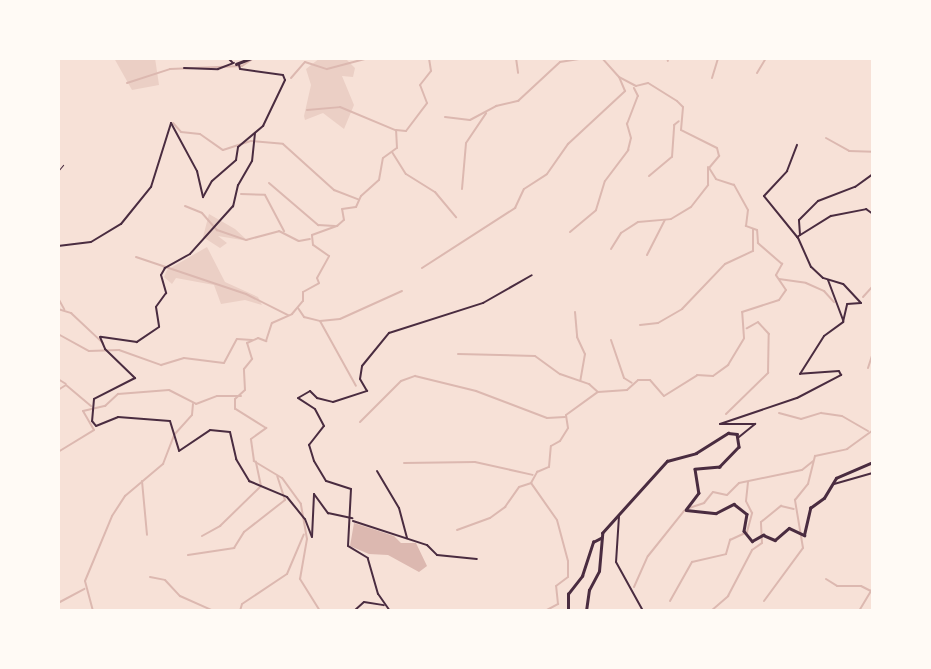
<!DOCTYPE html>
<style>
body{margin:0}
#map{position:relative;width:931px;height:669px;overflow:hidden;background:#f7e1d7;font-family:"Nunito Sans",sans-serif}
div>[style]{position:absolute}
.green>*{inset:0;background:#ebcfc5}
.water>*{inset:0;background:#dcb8b0}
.stream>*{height:2px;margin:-1px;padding:0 1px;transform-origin:1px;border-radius:1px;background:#dcb8b0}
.service>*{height:1px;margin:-0.5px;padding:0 0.5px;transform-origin:0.5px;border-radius:0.5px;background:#4a2c40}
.minor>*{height:2px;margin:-1px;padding:0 1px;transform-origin:1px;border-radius:1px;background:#4a2c40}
.tertiary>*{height:2.5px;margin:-1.25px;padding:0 1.25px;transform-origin:1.25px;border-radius:1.25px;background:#4a2c40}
span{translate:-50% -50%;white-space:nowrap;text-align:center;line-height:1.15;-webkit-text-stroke:6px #fffaf5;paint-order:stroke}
.frame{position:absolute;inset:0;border:60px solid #fffaf5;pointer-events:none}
</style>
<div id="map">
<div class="green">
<i style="clip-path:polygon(114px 58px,155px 58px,159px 85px,132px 90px)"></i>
<i style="clip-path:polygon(320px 58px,345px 58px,355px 68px,353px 77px,342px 76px,354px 105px,344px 129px,323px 113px,305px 120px,304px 116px,311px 85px,306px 69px)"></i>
<i style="clip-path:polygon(209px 214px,235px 229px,248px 241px,218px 236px,227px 243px,220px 248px,203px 237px)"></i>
<i style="clip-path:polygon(207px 247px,225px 282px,258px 297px,262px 305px,245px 300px,221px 304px,214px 285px,176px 278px,172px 284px,164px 277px,167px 270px)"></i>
</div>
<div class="water">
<i style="clip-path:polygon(354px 523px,394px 536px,401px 543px,416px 543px,427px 566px,419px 572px,388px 555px,369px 554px,350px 546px)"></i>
</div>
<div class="stream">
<i style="left:516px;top:58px;width:15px;rotate:82deg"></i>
<i style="left:667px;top:58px;width:3px;rotate:72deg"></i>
<i style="left:757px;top:73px;width:17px;rotate:-59deg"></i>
<i style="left:291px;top:78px;width:21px;rotate:-49deg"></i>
<i style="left:305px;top:62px;width:23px;rotate:18deg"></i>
<i style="left:327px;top:69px;width:43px;rotate:-14.7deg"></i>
<i style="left:712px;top:78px;width:21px;rotate:-73deg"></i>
<i style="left:127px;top:83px;width:45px;rotate:-18deg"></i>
<i style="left:170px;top:69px;width:72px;rotate:-2.4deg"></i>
<i style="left:242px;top:66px;width:14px;rotate:-34deg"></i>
<i style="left:307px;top:110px;width:33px;rotate:-5deg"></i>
<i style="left:340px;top:107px;width:60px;rotate:22.7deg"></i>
<i style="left:445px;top:117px;width:25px;rotate:7deg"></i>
<i style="left:470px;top:120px;width:30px;rotate:-28deg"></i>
<i style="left:496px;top:106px;width:23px;rotate:-13deg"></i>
<i style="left:518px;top:101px;width:57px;rotate:-42.9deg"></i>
<i style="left:560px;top:62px;width:24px;rotate:-9deg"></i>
<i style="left:173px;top:123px;width:12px;rotate:48deg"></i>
<i style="left:181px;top:132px;width:19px;rotate:6deg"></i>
<i style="left:200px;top:134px;width:28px;rotate:35deg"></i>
<i style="left:223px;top:150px;width:29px;rotate:-18deg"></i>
<i style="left:251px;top:141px;width:32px;rotate:5deg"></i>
<i style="left:283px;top:144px;width:69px;rotate:42deg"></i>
<i style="left:334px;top:190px;width:26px;rotate:21deg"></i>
<i style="left:826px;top:138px;width:26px;rotate:29deg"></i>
<i style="left:849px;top:151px;width:24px;rotate:2deg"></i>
<i style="left:392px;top:152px;width:26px;rotate:58deg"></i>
<i style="left:406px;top:174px;width:34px;rotate:32deg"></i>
<i style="left:435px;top:192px;width:33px;rotate:50deg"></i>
<i style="left:649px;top:176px;width:30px;rotate:-40deg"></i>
<i style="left:672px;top:157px;width:32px;rotate:-86deg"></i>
<i style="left:674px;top:125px;width:6px;rotate:-39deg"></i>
<i style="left:269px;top:183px;width:65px;rotate:40.6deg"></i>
<i style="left:318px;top:225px;width:17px;rotate:3deg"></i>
<i style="left:462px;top:189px;width:46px;rotate:-85deg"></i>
<i style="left:466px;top:143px;width:36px;rotate:-56deg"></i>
<i style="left:241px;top:194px;width:24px;rotate:2deg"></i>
<i style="left:265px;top:195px;width:41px;rotate:62.2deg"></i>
<i style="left:185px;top:206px;width:18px;rotate:22deg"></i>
<i style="left:202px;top:213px;width:23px;rotate:49deg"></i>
<i style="left:217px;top:230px;width:31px;rotate:19deg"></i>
<i style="left:246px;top:240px;width:34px;rotate:-15deg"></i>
<i style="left:279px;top:231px;width:22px;rotate:27deg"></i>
<i style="left:299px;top:241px;width:11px;rotate:-10deg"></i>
<i style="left:570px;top:232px;width:34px;rotate:-40deg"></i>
<i style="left:596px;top:210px;width:30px;rotate:-73deg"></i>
<i style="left:605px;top:181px;width:39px;rotate:-53deg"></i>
<i style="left:628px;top:150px;width:12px;rotate:-76deg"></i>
<i style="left:631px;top:138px;width:15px;rotate:-106deg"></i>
<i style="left:627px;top:124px;width:30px;rotate:-69deg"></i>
<i style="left:638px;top:96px;width:9px;rotate:-117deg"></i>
<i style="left:611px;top:249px;width:19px;rotate:-58deg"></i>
<i style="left:621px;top:233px;width:20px;rotate:-33deg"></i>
<i style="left:638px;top:222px;width:33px;rotate:-5deg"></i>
<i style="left:671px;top:219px;width:23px;rotate:-31deg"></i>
<i style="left:691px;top:207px;width:28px;rotate:-52deg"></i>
<i style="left:708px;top:185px;width:18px;rotate:-90deg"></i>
<i style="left:647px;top:255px;width:39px;rotate:-63deg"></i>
<i style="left:136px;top:257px;width:116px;rotate:18.6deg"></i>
<i style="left:246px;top:294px;width:47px;rotate:26.6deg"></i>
<i style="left:422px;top:268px;width:111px;rotate:-32.8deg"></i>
<i style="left:515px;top:208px;width:21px;rotate:-65deg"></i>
<i style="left:524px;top:189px;width:27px;rotate:-33deg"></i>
<i style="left:547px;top:174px;width:37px;rotate:-55deg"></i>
<i style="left:568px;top:144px;width:78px;rotate:-42.9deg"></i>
<i style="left:625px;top:91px;width:15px;rotate:-113deg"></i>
<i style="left:779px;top:279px;width:27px;rotate:8deg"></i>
<i style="left:806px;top:283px;width:20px;rotate:24deg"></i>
<i style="left:824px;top:291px;width:15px;rotate:48deg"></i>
<i style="left:863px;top:297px;width:15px;rotate:-48deg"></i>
<i style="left:58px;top:298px;width:13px;rotate:61deg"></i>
<i style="left:298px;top:308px;width:11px;rotate:56deg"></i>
<i style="left:304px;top:317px;width:16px;rotate:14deg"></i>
<i style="left:320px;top:321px;width:74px;rotate:61deg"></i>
<i style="left:58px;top:309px;width:14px;rotate:17deg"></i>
<i style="left:71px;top:313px;width:44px;rotate:43.2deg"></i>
<i style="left:575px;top:312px;width:25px;rotate:85deg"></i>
<i style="left:577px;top:337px;width:19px;rotate:65deg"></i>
<i style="left:585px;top:354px;width:27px;rotate:100deg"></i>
<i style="left:320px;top:321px;width:20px;rotate:-6deg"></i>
<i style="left:340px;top:319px;width:68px;rotate:-24.3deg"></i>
<i style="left:640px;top:325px;width:18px;rotate:-6deg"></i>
<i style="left:658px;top:323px;width:28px;rotate:-30deg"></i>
<i style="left:682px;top:309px;width:62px;rotate:-46.3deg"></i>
<i style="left:725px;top:264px;width:31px;rotate:-25deg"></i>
<i style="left:753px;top:251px;width:22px;rotate:-90deg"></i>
<i style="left:58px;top:334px;width:35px;rotate:29deg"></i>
<i style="left:89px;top:351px;width:30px;rotate:-2deg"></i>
<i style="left:119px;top:350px;width:45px;rotate:19.7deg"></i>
<i style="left:161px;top:365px;width:24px;rotate:-17deg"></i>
<i style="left:184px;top:358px;width:40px;rotate:7.1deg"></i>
<i style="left:224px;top:363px;width:27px;rotate:-62deg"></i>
<i style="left:237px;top:339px;width:15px;rotate:4deg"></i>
<i style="left:611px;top:340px;width:40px;rotate:71.1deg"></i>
<i style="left:624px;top:378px;width:9px;rotate:32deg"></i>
<i style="left:458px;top:354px;width:77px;rotate:1.5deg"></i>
<i style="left:535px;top:356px;width:31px;rotate:36deg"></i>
<i style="left:560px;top:374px;width:31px;rotate:19deg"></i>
<i style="left:589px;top:384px;width:12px;rotate:42deg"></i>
<i style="left:868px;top:368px;width:16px;rotate:-72deg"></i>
<i style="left:58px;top:379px;width:9px;rotate:32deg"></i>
<i style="left:58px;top:390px;width:9px;rotate:-32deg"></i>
<i style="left:66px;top:385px;width:33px;rotate:40deg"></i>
<i style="left:779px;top:413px;width:23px;rotate:15deg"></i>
<i style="left:801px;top:419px;width:21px;rotate:-17deg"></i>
<i style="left:821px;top:413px;width:21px;rotate:8deg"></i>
<i style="left:842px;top:416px;width:30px;rotate:30deg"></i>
<i style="left:726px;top:414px;width:59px;rotate:-44.3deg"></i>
<i style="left:768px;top:373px;width:39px;rotate:-89deg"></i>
<i style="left:769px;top:334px;width:16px;rotate:-133deg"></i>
<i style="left:758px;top:322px;width:13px;rotate:151deg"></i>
<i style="left:360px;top:422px;width:58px;rotate:-45deg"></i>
<i style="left:401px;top:381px;width:15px;rotate:-20deg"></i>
<i style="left:415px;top:376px;width:63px;rotate:13.8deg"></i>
<i style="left:476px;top:391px;width:76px;rotate:20.8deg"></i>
<i style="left:547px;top:418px;width:18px;rotate:-3deg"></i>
<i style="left:58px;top:452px;width:42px;rotate:-31.4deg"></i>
<i style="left:94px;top:430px;width:22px;rotate:-120deg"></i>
<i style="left:83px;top:411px;width:23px;rotate:-13deg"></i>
<i style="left:105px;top:406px;width:18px;rotate:-43deg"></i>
<i style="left:118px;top:394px;width:51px;rotate:-4.5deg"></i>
<i style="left:169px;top:390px;width:30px;rotate:27deg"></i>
<i style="left:196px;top:404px;width:22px;rotate:-21deg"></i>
<i style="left:217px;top:396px;width:24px"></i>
<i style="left:404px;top:463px;width:71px;rotate:-0.8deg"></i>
<i style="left:475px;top:462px;width:59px;rotate:12.6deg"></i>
<i style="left:142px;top:481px;width:54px;rotate:84.7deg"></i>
<i style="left:689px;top:508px;width:16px;rotate:-18deg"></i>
<i style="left:704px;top:503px;width:14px;rotate:-51deg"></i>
<i style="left:713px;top:492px;width:14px;rotate:12deg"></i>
<i style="left:727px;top:495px;width:17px;rotate:-45deg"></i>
<i style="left:739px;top:483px;width:64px;rotate:-11.7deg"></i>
<i style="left:802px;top:470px;width:14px;rotate:-39deg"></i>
<i style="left:457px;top:530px;width:35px;rotate:-20deg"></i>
<i style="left:490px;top:518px;width:19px;rotate:-36deg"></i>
<i style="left:505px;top:507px;width:24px;rotate:-55deg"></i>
<i style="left:519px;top:487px;width:13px;rotate:-18deg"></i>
<i style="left:202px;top:536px;width:21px;rotate:-29deg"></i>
<i style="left:220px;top:526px;width:57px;rotate:-44.3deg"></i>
<i style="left:261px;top:486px;width:25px;rotate:-102deg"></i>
<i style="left:188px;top:555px;width:47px;rotate:-8.7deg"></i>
<i style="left:234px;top:548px;width:19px;rotate:-58deg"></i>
<i style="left:244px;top:532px;width:52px;rotate:-38deg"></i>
<i style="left:285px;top:500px;width:25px;rotate:-108deg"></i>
<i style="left:150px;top:577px;width:15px;rotate:11deg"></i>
<i style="left:165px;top:580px;width:22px;rotate:47deg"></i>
<i style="left:180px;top:596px;width:36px;rotate:24deg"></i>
<i style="left:826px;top:579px;width:13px;rotate:32deg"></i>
<i style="left:837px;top:586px;width:24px"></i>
<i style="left:861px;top:586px;width:11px;rotate:27deg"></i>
<i style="left:634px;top:587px;width:34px;rotate:-66deg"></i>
<i style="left:648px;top:556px;width:58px;rotate:-51.3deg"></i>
<i style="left:670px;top:601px;width:45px;rotate:-60.6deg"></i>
<i style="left:692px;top:562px;width:35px;rotate:-13deg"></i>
<i style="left:726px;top:554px;width:15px;rotate:-74deg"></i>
<i style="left:730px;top:540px;width:19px;rotate:-25deg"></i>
<i style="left:747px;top:532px;width:20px;rotate:-75deg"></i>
<i style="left:752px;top:513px;width:13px;rotate:-117deg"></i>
<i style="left:746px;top:501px;width:19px;rotate:-84deg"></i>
<i style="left:764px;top:601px;width:66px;rotate:-53.7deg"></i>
<i style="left:803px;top:548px;width:49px;rotate:-99.5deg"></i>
<i style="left:795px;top:500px;width:21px;rotate:-51deg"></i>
<i style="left:808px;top:484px;width:29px;rotate:-76deg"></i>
<i style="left:815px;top:456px;width:33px;rotate:-12deg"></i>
<i style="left:847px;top:449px;width:32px;rotate:-36deg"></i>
<i style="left:58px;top:603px;width:30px;rotate:-28deg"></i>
<i style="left:93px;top:611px;width:31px;rotate:-105deg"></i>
<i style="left:85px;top:581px;width:70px;rotate:-67.4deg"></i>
<i style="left:112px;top:516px;width:24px;rotate:-57deg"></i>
<i style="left:125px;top:496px;width:50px;rotate:-40.1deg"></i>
<i style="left:163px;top:464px;width:31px;rotate:-69deg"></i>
<i style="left:174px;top:435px;width:27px;rotate:-48deg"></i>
<i style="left:192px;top:415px;width:11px;rotate:-85deg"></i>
<i style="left:240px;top:611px;width:7px;rotate:-74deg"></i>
<i style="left:242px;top:604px;width:54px;rotate:-33.7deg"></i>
<i style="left:287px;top:574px;width:43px;rotate:-67deg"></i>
<i style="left:320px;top:611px;width:38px;rotate:-122deg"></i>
<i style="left:300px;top:579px;width:41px;rotate:-80.1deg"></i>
<i style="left:307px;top:539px;width:36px;rotate:-100deg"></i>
<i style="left:301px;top:504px;width:32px;rotate:-126deg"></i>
<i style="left:282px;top:478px;width:33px;rotate:-149deg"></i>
<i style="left:254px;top:461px;width:22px;rotate:-98deg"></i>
<i style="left:251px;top:439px;width:19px;rotate:-36deg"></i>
<i style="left:266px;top:428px;width:36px;rotate:-148deg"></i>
<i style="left:235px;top:409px;width:10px;rotate:-90deg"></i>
<i style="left:235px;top:399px;width:13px;rotate:-42deg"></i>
<i style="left:245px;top:390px;width:21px;rotate:-93deg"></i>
<i style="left:244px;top:369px;width:13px;rotate:-51deg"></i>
<i style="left:252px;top:359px;width:17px;rotate:-107deg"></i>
<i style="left:247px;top:343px;width:12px;rotate:-24deg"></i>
<i style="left:258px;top:338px;width:9px;rotate:21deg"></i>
<i style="left:266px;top:341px;width:19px;rotate:-72deg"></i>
<i style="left:272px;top:323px;width:22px;rotate:-24deg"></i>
<i style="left:292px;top:314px;width:17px;rotate:-50deg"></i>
<i style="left:303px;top:301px;width:9px;rotate:-90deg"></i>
<i style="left:303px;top:292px;width:18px;rotate:-29deg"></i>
<i style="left:319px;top:283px;width:5px;rotate:-112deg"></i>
<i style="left:317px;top:278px;width:25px;rotate:-61deg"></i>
<i style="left:329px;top:256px;width:19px;rotate:-145deg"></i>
<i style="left:313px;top:245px;width:10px;rotate:-96deg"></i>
<i style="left:312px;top:235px;width:27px;rotate:-20deg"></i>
<i style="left:337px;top:226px;width:9px;rotate:-41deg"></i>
<i style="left:344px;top:220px;width:11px;rotate:-100deg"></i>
<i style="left:342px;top:209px;width:14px;rotate:-8deg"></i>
<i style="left:356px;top:207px;width:12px;rotate:-66deg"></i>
<i style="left:361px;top:196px;width:24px;rotate:-42deg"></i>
<i style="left:379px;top:180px;width:22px;rotate:-80deg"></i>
<i style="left:383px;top:158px;width:17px;rotate:-36deg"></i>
<i style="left:397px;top:148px;width:18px;rotate:-93deg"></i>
<i style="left:396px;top:130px;width:10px;rotate:6deg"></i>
<i style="left:406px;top:131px;width:35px;rotate:-53deg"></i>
<i style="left:427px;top:103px;width:19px;rotate:-111deg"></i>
<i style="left:420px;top:85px;width:18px;rotate:-52deg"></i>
<i style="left:431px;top:71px;width:13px;rotate:-99deg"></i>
<i style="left:545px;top:611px;width:15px;rotate:-28deg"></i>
<i style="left:558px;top:604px;width:18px;rotate:-96deg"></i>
<i style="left:556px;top:586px;width:15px;rotate:-37deg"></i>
<i style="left:568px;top:577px;width:16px;rotate:-90deg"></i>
<i style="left:568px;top:561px;width:42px;rotate:-105deg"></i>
<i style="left:557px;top:520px;width:45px;rotate:-125.1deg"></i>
<i style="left:531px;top:483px;width:13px;rotate:-61deg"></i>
<i style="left:537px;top:472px;width:13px;rotate:-23deg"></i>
<i style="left:549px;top:467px;width:21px;rotate:-85deg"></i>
<i style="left:551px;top:446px;width:10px;rotate:-29deg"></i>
<i style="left:560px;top:441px;width:15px;rotate:-58deg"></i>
<i style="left:568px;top:428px;width:13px;rotate:-99deg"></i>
<i style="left:566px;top:415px;width:39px;rotate:-36deg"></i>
<i style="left:598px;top:392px;width:29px;rotate:-4deg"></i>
<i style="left:627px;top:390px;width:15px;rotate:-42deg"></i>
<i style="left:638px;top:380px;width:12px"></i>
<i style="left:650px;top:380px;width:21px;rotate:49deg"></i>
<i style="left:664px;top:396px;width:39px;rotate:-32deg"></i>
<i style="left:697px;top:375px;width:16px;rotate:4deg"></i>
<i style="left:713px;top:376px;width:19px;rotate:-36deg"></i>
<i style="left:728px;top:365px;width:31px;rotate:-59deg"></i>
<i style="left:744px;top:338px;width:26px;rotate:-94deg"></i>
<i style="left:742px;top:312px;width:39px;rotate:-18deg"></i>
<i style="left:779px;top:300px;width:12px;rotate:-55deg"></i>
<i style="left:786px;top:290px;width:18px;rotate:-124deg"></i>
<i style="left:776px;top:275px;width:13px;rotate:-61deg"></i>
<i style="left:782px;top:264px;width:32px;rotate:-139deg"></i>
<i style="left:758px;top:243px;width:13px;rotate:-94deg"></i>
<i style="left:757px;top:230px;width:12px;rotate:-160deg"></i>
<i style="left:746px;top:226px;width:16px;rotate:-83deg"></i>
<i style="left:748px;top:210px;width:29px;rotate:-119deg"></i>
<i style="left:734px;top:185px;width:19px;rotate:-162deg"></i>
<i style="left:716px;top:179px;width:13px;rotate:-122deg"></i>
<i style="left:709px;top:168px;width:16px;rotate:-50deg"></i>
<i style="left:719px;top:156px;width:8px;rotate:-104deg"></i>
<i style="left:717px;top:148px;width:40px;rotate:-153.4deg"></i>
<i style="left:681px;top:130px;width:23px;rotate:-85deg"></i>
<i style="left:683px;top:107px;width:8px;rotate:-135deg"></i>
<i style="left:677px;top:101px;width:34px;rotate:-148deg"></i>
<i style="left:648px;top:83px;width:12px;rotate:166deg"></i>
<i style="left:636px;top:86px;width:19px;rotate:-152deg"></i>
<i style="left:619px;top:77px;width:25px;rotate:-132deg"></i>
<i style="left:711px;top:611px;width:23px;rotate:-41deg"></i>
<i style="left:728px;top:596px;width:52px;rotate:-62.4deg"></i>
<i style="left:752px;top:550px;width:12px;rotate:-35deg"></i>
<i style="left:762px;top:543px;width:21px;rotate:-93deg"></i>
<i style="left:761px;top:522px;width:26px;rotate:-39deg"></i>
<i style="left:781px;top:506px;width:13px;rotate:13deg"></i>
<i style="left:859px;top:611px;width:27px;rotate:-59deg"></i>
</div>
<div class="service">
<i style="left:58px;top:171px;width:8px;rotate:-50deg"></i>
</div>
<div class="minor">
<i style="left:228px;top:58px;width:6px;rotate:45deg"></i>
<i style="left:184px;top:68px;width:34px;rotate:2deg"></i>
<i style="left:218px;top:69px;width:17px;rotate:-21deg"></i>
<i style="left:255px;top:133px;width:28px;rotate:96deg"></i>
<i style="left:252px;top:161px;width:28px;rotate:120deg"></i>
<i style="left:238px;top:185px;width:22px;rotate:103deg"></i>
<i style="left:233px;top:206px;width:64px;rotate:131.9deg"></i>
<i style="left:190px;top:254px;width:29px;rotate:151deg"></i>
<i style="left:165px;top:268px;width:8px;rotate:120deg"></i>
<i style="left:161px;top:275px;width:19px;rotate:74deg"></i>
<i style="left:166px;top:293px;width:17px;rotate:126deg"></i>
<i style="left:156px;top:307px;width:20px;rotate:81deg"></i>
<i style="left:159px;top:327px;width:27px;rotate:146deg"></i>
<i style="left:137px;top:342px;width:37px;rotate:-172deg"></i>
<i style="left:100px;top:337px;width:13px;rotate:67deg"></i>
<i style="left:105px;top:349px;width:42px;rotate:44deg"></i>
<i style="left:135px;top:378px;width:46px;rotate:152.9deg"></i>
<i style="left:94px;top:399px;width:22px;rotate:95deg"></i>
<i style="left:92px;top:421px;width:6px;rotate:51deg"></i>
<i style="left:96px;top:426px;width:24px;rotate:-22deg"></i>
<i style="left:118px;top:417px;width:52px;rotate:4.4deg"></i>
<i style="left:170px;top:421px;width:31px;rotate:73deg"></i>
<i style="left:179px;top:451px;width:37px;rotate:-34deg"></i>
<i style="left:210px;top:430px;width:20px;rotate:6deg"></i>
<i style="left:230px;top:432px;width:28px;rotate:77deg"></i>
<i style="left:236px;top:459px;width:26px;rotate:59deg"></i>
<i style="left:249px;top:481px;width:41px;rotate:22.8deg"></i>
<i style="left:287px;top:497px;width:28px;rotate:51deg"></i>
<i style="left:305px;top:519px;width:19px;rotate:69deg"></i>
<i style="left:312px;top:537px;width:43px;rotate:-87.3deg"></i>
<i style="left:314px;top:494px;width:24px;rotate:54deg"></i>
<i style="left:328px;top:513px;width:25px;rotate:12deg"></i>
<i style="left:800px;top:235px;width:15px;rotate:-94deg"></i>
<i style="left:799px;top:220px;width:27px;rotate:-45deg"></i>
<i style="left:818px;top:201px;width:40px;rotate:-21deg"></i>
<i style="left:855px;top:187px;width:22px;rotate:-36deg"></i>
<i style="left:797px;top:237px;width:40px;rotate:-32deg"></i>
<i style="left:831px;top:216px;width:36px;rotate:-11deg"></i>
<i style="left:866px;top:209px;width:9px;rotate:36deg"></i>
<i style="left:58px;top:246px;width:33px;rotate:-7deg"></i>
<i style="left:91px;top:242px;width:35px;rotate:-31deg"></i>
<i style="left:121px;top:224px;width:48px;rotate:-51deg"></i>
<i style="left:151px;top:187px;width:67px;rotate:-72.6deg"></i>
<i style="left:171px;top:123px;width:55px;rotate:61.6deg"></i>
<i style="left:197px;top:171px;width:27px;rotate:77deg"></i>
<i style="left:203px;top:197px;width:18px;rotate:-61deg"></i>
<i style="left:212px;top:181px;width:32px;rotate:-41deg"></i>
<i style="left:236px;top:160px;width:13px;rotate:-81deg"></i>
<i style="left:238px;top:147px;width:33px;rotate:-40deg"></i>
<i style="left:263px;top:126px;width:51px;rotate:-64.4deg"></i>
<i style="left:285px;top:80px;width:5px;rotate:-112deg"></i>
<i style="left:283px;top:75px;width:43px;rotate:-172.1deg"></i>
<i style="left:240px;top:69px;width:4px;rotate:-104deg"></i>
<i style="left:828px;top:280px;width:43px;rotate:69.4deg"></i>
<i style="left:739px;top:437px;width:21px;rotate:-39deg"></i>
<i style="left:755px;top:424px;width:35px;rotate:180deg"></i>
<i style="left:720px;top:424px;width:81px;rotate:-18.7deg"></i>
<i style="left:797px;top:398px;width:50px;rotate:-27.6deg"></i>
<i style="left:841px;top:375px;width:4px;rotate:-117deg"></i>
<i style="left:839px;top:371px;width:39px;rotate:176deg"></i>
<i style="left:800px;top:374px;width:45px;rotate:-57.7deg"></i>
<i style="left:824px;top:336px;width:24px;rotate:-36deg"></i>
<i style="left:843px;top:322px;width:18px;rotate:-77deg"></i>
<i style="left:847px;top:304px;width:14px;rotate:-4deg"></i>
<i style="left:861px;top:303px;width:26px;rotate:-133deg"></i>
<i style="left:843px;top:284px;width:21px;rotate:-163deg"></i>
<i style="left:823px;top:278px;width:16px;rotate:-137deg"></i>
<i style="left:811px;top:267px;width:32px;rotate:-114deg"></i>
<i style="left:798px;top:238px;width:54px;rotate:-129deg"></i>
<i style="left:764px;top:196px;width:34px;rotate:-47deg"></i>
<i style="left:787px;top:171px;width:28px;rotate:-69deg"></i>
<i style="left:377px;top:471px;width:43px;rotate:59.3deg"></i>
<i style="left:399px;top:508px;width:31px;rotate:75deg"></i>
<i style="left:834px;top:484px;width:41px;rotate:-15.8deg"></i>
<i style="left:619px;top:516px;width:46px;rotate:93.7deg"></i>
<i style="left:616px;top:562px;width:56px;rotate:61.1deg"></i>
<i style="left:353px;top:521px;width:78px;rotate:18deg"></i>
<i style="left:427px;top:545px;width:14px;rotate:45deg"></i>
<i style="left:437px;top:555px;width:40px;rotate:5.7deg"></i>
<i style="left:354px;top:611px;width:13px;rotate:-42deg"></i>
<i style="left:364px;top:602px;width:20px;rotate:9deg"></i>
<i style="left:390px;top:611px;width:21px;rotate:-125deg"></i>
<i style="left:378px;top:594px;width:37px;rotate:-106deg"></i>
<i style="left:368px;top:558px;width:23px;rotate:-149deg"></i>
<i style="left:348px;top:546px;width:57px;rotate:-87deg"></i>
<i style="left:351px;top:489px;width:26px;rotate:-162deg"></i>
<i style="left:326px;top:481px;width:23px;rotate:-121deg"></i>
<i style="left:314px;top:461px;width:17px;rotate:-107deg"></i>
<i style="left:309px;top:445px;width:24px;rotate:-52deg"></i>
<i style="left:324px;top:426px;width:19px;rotate:-118deg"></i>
<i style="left:315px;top:409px;width:20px;rotate:-147deg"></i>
<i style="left:298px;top:398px;width:14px;rotate:-30deg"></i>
<i style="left:310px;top:391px;width:10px;rotate:45deg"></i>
<i style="left:317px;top:398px;width:16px;rotate:14deg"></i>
<i style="left:333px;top:402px;width:36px;rotate:-18deg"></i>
<i style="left:367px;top:391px;width:14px;rotate:-120deg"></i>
<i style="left:360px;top:379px;width:13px;rotate:-81deg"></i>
<i style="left:362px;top:366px;width:43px;rotate:-50.7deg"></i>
<i style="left:389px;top:333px;width:99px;rotate:-17.7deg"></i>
<i style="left:483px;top:303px;width:56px;rotate:-29.7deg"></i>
</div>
<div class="tertiary">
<i style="left:236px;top:64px;width:17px;rotate:-21deg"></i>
<i style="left:568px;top:611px;width:17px;rotate:-90deg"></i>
<i style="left:568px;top:594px;width:23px;rotate:-52deg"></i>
<i style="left:582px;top:576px;width:36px;rotate:-72deg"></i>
<i style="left:593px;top:542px;width:9px;rotate:-27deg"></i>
<i style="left:586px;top:611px;width:21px;rotate:-82deg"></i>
<i style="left:589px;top:590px;width:21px;rotate:-62deg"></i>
<i style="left:599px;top:571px;width:38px;rotate:-85deg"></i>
<i style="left:602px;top:533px;width:97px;rotate:-47.9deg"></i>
<i style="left:667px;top:461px;width:30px;rotate:-15deg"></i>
<i style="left:696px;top:453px;width:38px;rotate:-32deg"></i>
<i style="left:728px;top:433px;width:9px;rotate:6deg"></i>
<i style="left:737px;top:434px;width:13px;rotate:81deg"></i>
<i style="left:739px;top:447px;width:28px;rotate:134deg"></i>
<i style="left:720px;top:467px;width:25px;rotate:175deg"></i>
<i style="left:695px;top:469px;width:24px;rotate:81deg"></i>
<i style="left:699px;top:493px;width:21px;rotate:127deg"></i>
<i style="left:686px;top:510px;width:30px;rotate:6deg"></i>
<i style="left:716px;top:513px;width:20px;rotate:-27deg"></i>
<i style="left:734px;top:504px;width:16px;rotate:38deg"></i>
<i style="left:747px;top:514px;width:17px;rotate:100deg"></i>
<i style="left:744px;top:531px;width:13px;rotate:51deg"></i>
<i style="left:752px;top:541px;width:13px;rotate:-29deg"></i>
<i style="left:763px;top:535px;width:13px;rotate:23deg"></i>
<i style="left:775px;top:540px;width:18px;rotate:-41deg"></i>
<i style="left:789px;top:528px;width:17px;rotate:25deg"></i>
<i style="left:804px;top:535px;width:28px;rotate:-77deg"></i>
<i style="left:810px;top:508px;width:17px;rotate:-36deg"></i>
<i style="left:824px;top:498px;width:23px;rotate:-59deg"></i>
<i style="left:836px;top:478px;width:40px;rotate:-23.4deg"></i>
</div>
<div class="frame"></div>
</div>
